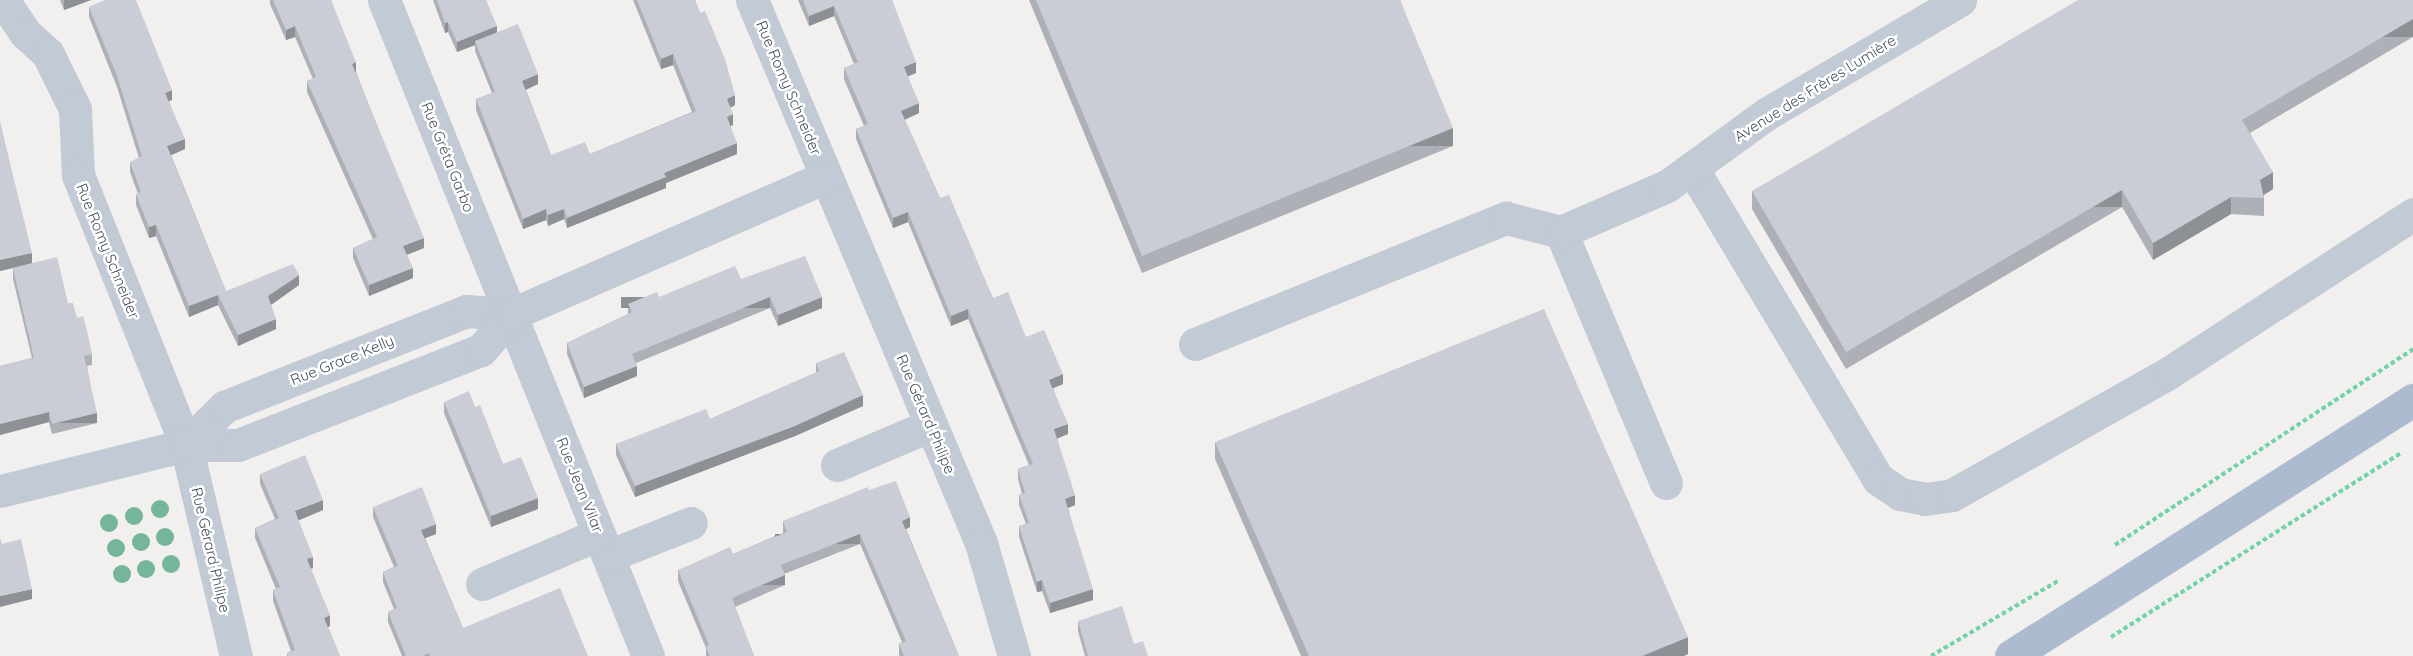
<!DOCTYPE html>
<meta charset="utf-8">
<style>
body{margin:0}
#map{position:relative;width:2413px;height:656px;overflow:hidden;background:#f2efef;font-family:Quicksand,sans-serif}
div>[style]{position:absolute}
.path>*{height:4px;margin-top:-2px;transform-origin:0;background:repeating-linear-gradient(90deg,#6fd4ab 0 4.5px,transparent 0 7.5px)}
.minor>*{height:33px;margin:-16.5px;padding:0 16.5px;transform-origin:16.5px;border-radius:16.5px;background:#c1cad5}
.major>*{height:33px;margin:-16.5px;padding:0 16.5px;transform-origin:16.5px;border-radius:16.5px;background:#acbbd0}
.trees>*{width:18px;height:18px;margin:-9px;border-radius:50%;background:#75b59a}
.wall>*{inset:0;background:#aeb0b7}
.shaded-wall>*{inset:0;background:#8d9095;transform-origin:0 0}
.building>*{inset:0;background:#cacdd5}
span{translate:-50% -50%;white-space:nowrap;text-align:center;line-height:1.15;-webkit-text-stroke:5px #fff;paint-order:stroke}
.street-label{font-size:15px;color:#45505e}
</style>
<div id="map">
<div class="path">
<i style="left:2115px;top:545px;width:357px;rotate:-33.3deg"></i>
<i style="left:2111px;top:637px;width:343px;rotate:-32.4deg"></i>
<i style="left:1931px;top:656px;width:147px;rotate:-30.6deg"></i>
</div>
<div class="minor">
<i style="left:3px;top:0;width:40px;rotate:56deg"></i>
<i style="left:25px;top:33px;width:31px;rotate:42deg"></i>
<i style="left:48px;top:54px;width:61px;rotate:63.9deg"></i>
<i style="left:75px;top:109px;width:66px;rotate:87.4deg"></i>
<i style="left:78px;top:175px;width:291px;rotate:68.2deg"></i>
<i style="left:186px;top:445px;width:217px;rotate:76.7deg"></i>
<i style="left:384px;top:0;width:707px;rotate:68.08deg"></i>
<i style="left:752px;top:0;width:589px;rotate:67.13deg"></i>
<i style="left:981px;top:543px;width:118px;rotate:73.7deg"></i>
<i style="left:1692px;top:168px;width:362px;rotate:59.1deg"></i>
<i style="left:1878px;top:479px;width:27px;rotate:34deg"></i>
<i style="left:1900px;top:494px;width:25px;rotate:11deg"></i>
<i style="left:1925px;top:499px;width:27px;rotate:-8deg"></i>
<i style="left:1952px;top:495px;width:250px;rotate:-29.4deg"></i>
<i style="left:2170px;top:372px;width:290px;rotate:-33deg"></i>
<i style="left:1195px;top:344px;width:336px;rotate:-22.1deg"></i>
<i style="left:1506px;top:218px;width:57px;rotate:14.3deg"></i>
<i style="left:186px;top:445px;width:54px;rotate:-45deg"></i>
<i style="left:224px;top:407px;width:260px;rotate:-21.6deg"></i>
<i style="left:466px;top:311px;width:46px;rotate:3.7deg"></i>
<i style="left:837px;top:465px;width:102px;rotate:-23.1deg"></i>
<i style="left:1666px;top:483px;width:272px;rotate:-112.7deg"></i>
<i style="left:1561px;top:232px;width:116px;rotate:-23.5deg"></i>
<i style="left:1667px;top:186px;width:122px;rotate:-36deg"></i>
<i style="left:1766px;top:114px;width:225px;rotate:-30.4deg"></i>
<i style="left:0;top:491px;width:192px;rotate:-13.9deg"></i>
<i style="left:186px;top:445px;width:52px"></i>
<i style="left:238px;top:445px;width:261px;rotate:-21.4deg"></i>
<i style="left:481px;top:350px;width:48px;rotate:-49.3deg"></i>
<i style="left:512px;top:314px;width:343px;rotate:-23.6deg"></i>
<i style="left:608px;top:556px;width:89px;rotate:-21.7deg"></i>
<i style="left:482px;top:584px;width:127px;rotate:-23.1deg"></i>
</div>
<div class="major">
<i style="left:2011px;top:656px;width:477px;rotate:-32.5deg"></i>
</div>
<div class="trees">
<i style="left:160px;top:509px"></i>
<i style="left:134px;top:516px"></i>
<i style="left:109px;top:523px"></i>
<i style="left:165px;top:537px"></i>
<i style="left:141px;top:542px"></i>
<i style="left:116px;top:548px"></i>
<i style="left:171px;top:564px"></i>
<i style="left:146px;top:569px"></i>
<i style="left:122px;top:574px"></i>
</div>
<div class="wall">
<i style="clip-path:polygon(60px 0,91px 0,64px 10px)"></i>
<i style="clip-path:polygon(270px 0,331px 0,356px 72px,424px 248px,407px 255px,413px 278px,369px 296px,353px 258px,353px 248px,373px 239px,307px 92px,307px 81px,313px 79px,295px 37px,286px 40px,270px 4px)"></i>
<i style="clip-path:polygon(433px 0,486px 0,497px 32px,538px 84px,526px 90px,551px 155px,590px 154px,692px 112px,673px 65px,661px 69px,633px 0,695px 0,735px 105px,730px 108px,733px 125px,730px 126px,737px 154px,666px 183px,666px 188px,567px 228px,564px 219px,548px 226px,546px 220px,523px 229px,476px 110px,476px 99px,492px 93px,475px 51px,475px 45px,457px 52px,448px 32px,445px 33px)"></i>
<i style="clip-path:polygon(798px 0,892px 0,916px 73px,908px 76px,919px 113px,905px 120px,940px 198px,993px 298px,1026px 337px,1063px 384px,1053px 388px,1068px 434px,1057px 438px,1075px 505px,1068px 508px,1093px 600px,1050px 613px,1042px 591px,1037px 592px,1019px 537px,1019px 526px,1026px 524px,1019px 505px,1019px 495px,1022px 494px,1018px 479px,1018px 469px,1029px 465px,968px 319px,951px 326px,908px 222px,893px 228px,856px 139px,856px 129px,864px 126px,844px 79px,844px 68px,854px 64px,834px 16px,809px 26px)"></i>
<i style="clip-path:polygon(1029px 0,1400px 0,1453px 146px,1142px 273px)"></i>
<i style="clip-path:polygon(2413px 0,2413px 37px,2250px 133px,2273px 189px,2264px 195px,2264px 216px,2231px 214px,2153px 260px,2122px 207px,1846px 369px,1752px 209px,1752px 191px)"></i>
<i style="clip-path:polygon(89px 7px,172px 100px,169px 101px,185px 149px,171px 155px,226px 291px,299px 285px,271px 305px,276px 329px,238px 346px,218px 305px,189px 317px,156px 236px,149px 238px,136px 205px,136px 194px,138px 194px,130px 172px,130px 162px,139px 158px,117px 87px,89px 17px)"></i>
<i style="clip-path:polygon(0 122px,32px 263px,68px 303px,77px 318px,92px 354px,92px 365px,87px 366px,97px 423px,52px 434px,49px 422px,0 435px,0 366px,32px 358px,13px 279px,13px 268px,32px 264px,0 271px)"></i>
<i style="clip-path:polygon(741px 279px,822px 308px,778px 326px,770px 308px,636px 363px,637px 376px,584px 398px,567px 354px,567px 343px,628px 314px,628px 304px)"></i>
<i style="clip-path:polygon(816px 363px,863px 406px,795px 436px,635px 497px,616px 455px,616px 444px,710px 419px,816px 373px)"></i>
<i style="clip-path:polygon(444px 402px,475px 407px,503px 464px,538px 509px,491px 527px,444px 413px)"></i>
<i style="clip-path:polygon(1215px 442px,1688px 654px,1684px 656px,1301px 656px,1215px 459px)"></i>
<i style="clip-path:polygon(260px 474px,323px 510px,298px 520px,313px 568px,311px 569px,330px 626px,328px 627px,340px 656px,287px 656px,287px 653px,291px 651px,273px 601px,273px 590px,276px 589px,255px 538px,255px 528px,275px 519px,260px 484px)"></i>
<i style="clip-path:polygon(869px 490px,910px 527px,906px 529px,959px 656px,899px 656px,899px 644px,902px 642px,860px 544px,784px 574px,785px 585px,735px 607px,754px 656px,706px 656px,706px 648px,678px 581px,678px 570px,733px 554px,783px 533px,783px 521px)"></i>
<i style="clip-path:polygon(373px 507px,436px 534px,425px 538px,463px 628px,588px 656px,402px 656px,388px 622px,388px 612px,394px 609px,383px 582px,383px 572px,394px 567px,373px 517px)"></i>
<i style="clip-path:polygon(1078px 621px,1134px 644px,1148px 656px,1085px 656px,1078px 631px)"></i>
</div>
<div class="shaded-wall">
<i style="clip-path:polygon(64px 0,91px 0,64px 10px)"></i>
<i style="clip-path:polygon(834px 6px,834px 16px,809px 26px,809px 16px)"></i>
<i style="left:2413px;top:19px;width:18px;height:199px;rotate:90deg"></i>
<i style="clip-path:polygon(448px 22px,448px 32px,445px 33px,445px 23px)"></i>
<i style="clip-path:polygon(295px 26px,295px 37px,286px 40px,286px 30px)"></i>
<i style="clip-path:polygon(497px 26px,497px 36px,475px 41px,475px 45px,457px 52px,457px 42px)"></i>
<i style="clip-path:polygon(673px 54px,673px 65px,661px 69px,661px 59px)"></i>
<i style="clip-path:polygon(356px 62px,356px 72px,352px 74px,352px 64px)"></i>
<i style="clip-path:polygon(916px 62px,916px 73px,904px 78px,904px 67px)"></i>
<i style="clip-path:polygon(538px 74px,538px 84px,522px 91px,522px 81px)"></i>
<i style="clip-path:polygon(172px 90px,172px 100px,165px 103px,165px 93px)"></i>
<i style="clip-path:polygon(735px 95px,735px 105px,727px 109px,727px 99px)"></i>
<i style="clip-path:polygon(919px 103px,919px 113px,901px 121px,901px 111px)"></i>
<i style="clip-path:polygon(733px 114px,733px 125px,727px 128px,727px 117px)"></i>
<i style="left:1453px;top:128px;width:18px;height:336px;rotate:90deg"></i>
<i style="clip-path:polygon(185px 139px,185px 149px,167px 157px,167px 146px)"></i>
<i style="clip-path:polygon(737px 143px,737px 154px,666px 183px,666px 188px,567px 228px,567px 218px,664px 173px)"></i>
<i style="clip-path:polygon(2273px 172px,2273px 189px,2260px 197px,2260px 180px)"></i>
<i style="left:2122px;top:190px;width:17px;height:320px;rotate:90deg"></i>
<i style="clip-path:polygon(2231px 197px,2231px 214px,2153px 260px,2153px 243px)"></i>
<i style="clip-path:polygon(546px 209px,546px 220px,523px 229px,523px 219px)"></i>
<i style="clip-path:polygon(564px 209px,564px 219px,548px 226px,548px 215px)"></i>
<i style="clip-path:polygon(908px 212px,908px 222px,893px 228px,893px 218px)"></i>
<i style="clip-path:polygon(156px 225px,156px 236px,149px 238px,149px 227px)"></i>
<i style="clip-path:polygon(424px 238px,424px 248px,403px 256px,403px 246px)"></i>
<i style="clip-path:polygon(32px 253px,32px 263px,0 271px,0 260px)"></i>
<i style="clip-path:polygon(413px 268px,413px 278px,369px 296px,369px 285px)"></i>
<i style="clip-path:polygon(299px 275px,299px 285px,268px 307px,268px 296px)"></i>
<i style="clip-path:polygon(218px 295px,218px 305px,189px 317px,189px 306px)"></i>
<i style="left:770px;top:297px;width:11px;height:149px;rotate:90deg"></i>
<i style="clip-path:polygon(822px 297px,822px 308px,778px 326px,778px 315px)"></i>
<i style="clip-path:polygon(968px 309px,968px 319px,951px 326px,951px 316px)"></i>
<i style="clip-path:polygon(276px 319px,276px 329px,238px 346px,238px 335px)"></i>
<i style="clip-path:polygon(637px 366px,637px 376px,584px 398px,584px 387px)"></i>
<i style="clip-path:polygon(1063px 374px,1063px 384px,1049px 390px,1049px 380px)"></i>
<i style="clip-path:polygon(863px 395px,863px 406px,795px 436px,635px 497px,635px 486px)"></i>
<i style="clip-path:polygon(49px 412px,49px 422px,0 435px,0 424px)"></i>
<i style="left:97px;top:413px;width:10px;height:46px;rotate:90deg"></i>
<i style="clip-path:polygon(1068px 424px,1068px 434px,1054px 440px,1054px 429px)"></i>
<i style="clip-path:polygon(1075px 495px,1075px 505px,1065px 509px,1065px 499px)"></i>
<i style="clip-path:polygon(538px 498px,538px 509px,491px 527px,491px 516px)"></i>
<i style="clip-path:polygon(323px 500px,323px 510px,295px 522px,295px 511px)"></i>
<i style="clip-path:polygon(910px 517px,910px 527px,902px 531px,902px 521px)"></i>
<i style="clip-path:polygon(436px 524px,436px 534px,421px 540px,421px 530px)"></i>
<i style="left:860px;top:534px;width:10px;height:85px;rotate:90deg"></i>
<i style="clip-path:polygon(313px 557px,313px 568px,307px 570px,307px 559px)"></i>
<i style="left:785px;top:575px;width:10px;height:58px;rotate:90deg"></i>
<i style="clip-path:polygon(1042px 580px,1042px 591px,1037px 592px,1037px 582px)"></i>
<i style="clip-path:polygon(32px 589px,32px 599px,0 607px,0 596px)"></i>
<i style="clip-path:polygon(1093px 589px,1093px 600px,1050px 613px,1050px 603px)"></i>
<i style="clip-path:polygon(330px 615px,330px 626px,324px 628px,324px 618px)"></i>
<i style="clip-path:polygon(1688px 637px,1688px 654px,1684px 656px,1642px 656px)"></i>
</div>
<div class="building">
<i style="clip-path:polygon(105px 0,136px 0,172px 90px,165px 93px,185px 139px,167px 146px,226px 291px,293px 264px,299px 275px,268px 296px,276px 319px,238px 335px,218px 295px,189px 306px,156px 225px,149px 227px,136px 194px,141px 192px,130px 162px,142px 156px,117px 76px,89px 7px)"></i>
<i style="clip-path:polygon(273px 0,331px 0,356px 62px,352px 64px,424px 238px,403px 246px,413px 268px,369px 285px,353px 248px,377px 237px,307px 81px,316px 77px,295px 26px,286px 30px)"></i>
<i style="clip-path:polygon(437px 0,486px 0,497px 26px,457px 42px,448px 22px,445px 23px)"></i>
<i style="clip-path:polygon(637px 0,695px 0,700px 13px,705px 11px,725px 59px,735px 95px,727px 99px,733px 114px,727px 117px,737px 143px,664px 173px,666px 177px,567px 218px,564px 209px,548px 215px,546px 209px,523px 219px,476px 99px,495px 92px,475px 41px,518px 24px,538px 74px,522px 81px,551px 155px,585px 142px,590px 154px,696px 111px,673px 54px,661px 59px)"></i>
<i style="clip-path:polygon(803px 0,892px 0,916px 62px,904px 67px,919px 103px,901px 111px,940px 198px,949px 195px,993px 298px,1008px 292px,1026px 337px,1044px 330px,1063px 374px,1049px 380px,1068px 424px,1054px 429px,1075px 495px,1065px 499px,1093px 589px,1050px 603px,1042px 580px,1037px 582px,1019px 526px,1029px 523px,1019px 495px,1025px 493px,1018px 469px,1033px 464px,968px 309px,951px 316px,908px 212px,893px 218px,856px 129px,868px 124px,844px 68px,858px 62px,834px 6px,809px 16px)"></i>
<i style="clip-path:polygon(1036px 0,1400px 0,1453px 128px,1142px 256px)"></i>
<i style="clip-path:polygon(2078px 0,2413px 0,2413px 19px,2242px 120px,2273px 172px,2260px 180px,2264px 198px,2231px 197px,2153px 243px,2122px 190px,1846px 352px,1752px 191px)"></i>
<i style="clip-path:polygon(0 122px,32px 253px,0 260px)"></i>
<i style="clip-path:polygon(805px 256px,822px 297px,778px 315px,770px 297px,632px 354px,637px 366px,584px 387px,567px 343px,632px 312px,628px 304px,657px 292px,659px 297px,735px 266px,741px 279px)"></i>
<i style="clip-path:polygon(57px 257px,68px 303px,73px 303px,77px 318px,83px 316px,88px 335px,92px 354px,84px 356px,97px 413px,52px 424px,49px 412px,0 424px,0 366px,34px 358px,13px 268px)"></i>
<i style="clip-path:polygon(1544px 309px,1688px 637px,1642px 656px,1309px 656px,1215px 442px)"></i>
<i style="clip-path:polygon(844px 352px,863px 395px,795px 426px,635px 486px,616px 444px,706px 409px,710px 419px,819px 371px,816px 363px)"></i>
<i style="clip-path:polygon(469px 391px,475px 407px,480px 405px,503px 464px,521px 457px,538px 498px,491px 516px,444px 402px)"></i>
<i style="clip-path:polygon(305px 455px,323px 500px,295px 511px,313px 557px,307px 559px,330px 615px,324px 618px,340px 656px,288px 656px,287px 653px,295px 650px,273px 590px,280px 587px,255px 528px,279px 518px,260px 474px)"></i>
<i style="clip-path:polygon(896px 481px,910px 517px,902px 521px,959px 656px,904px 656px,899px 644px,906px 641px,860px 534px,781px 565px,785px 575px,732px 598px,754px 656px,710px 656px,706px 647px,709px 645px,678px 570px,730px 547px,733px 554px,787px 532px,783px 521px,868px 487px,869px 490px)"></i>
<i style="clip-path:polygon(422px 487px,436px 524px,421px 530px,463px 628px,560px 588px,588px 656px,430px 656px,429px 653px,422px 656px,406px 656px,388px 612px,397px 608px,383px 572px,398px 566px,373px 507px)"></i>
<i style="clip-path:polygon(0 537px,2px 544px,21px 539px,32px 589px,0 596px)"></i>
<i style="clip-path:polygon(1122px 606px,1134px 644px,1143px 641px,1148px 656px,1088px 656px,1078px 621px)"></i>
</div>
<div class="street-label">
<span style="left:789px;top:88px;rotate:67deg">Rue Romy Schneider</span>
<span style="left:1815px;top:88px;rotate:-32deg">Avenue des Frères Lumière</span>
<span style="left:448px;top:157px;rotate:68deg">Rue Gréta Garbo</span>
<span style="left:108px;top:251px;rotate:68deg">Rue Romy Schneider</span>
<span style="left:342px;top:360px;rotate:-22deg">Rue Grace Kelly</span>
<span style="left:926px;top:414px;rotate:67deg">Rue Gérard Philipe</span>
<span style="left:580px;top:485px;rotate:68deg">Rue Jean Vilar</span>
<span style="left:211px;top:550px;rotate:77deg">Rue Gérard Philipe</span>
</div>
</div>
